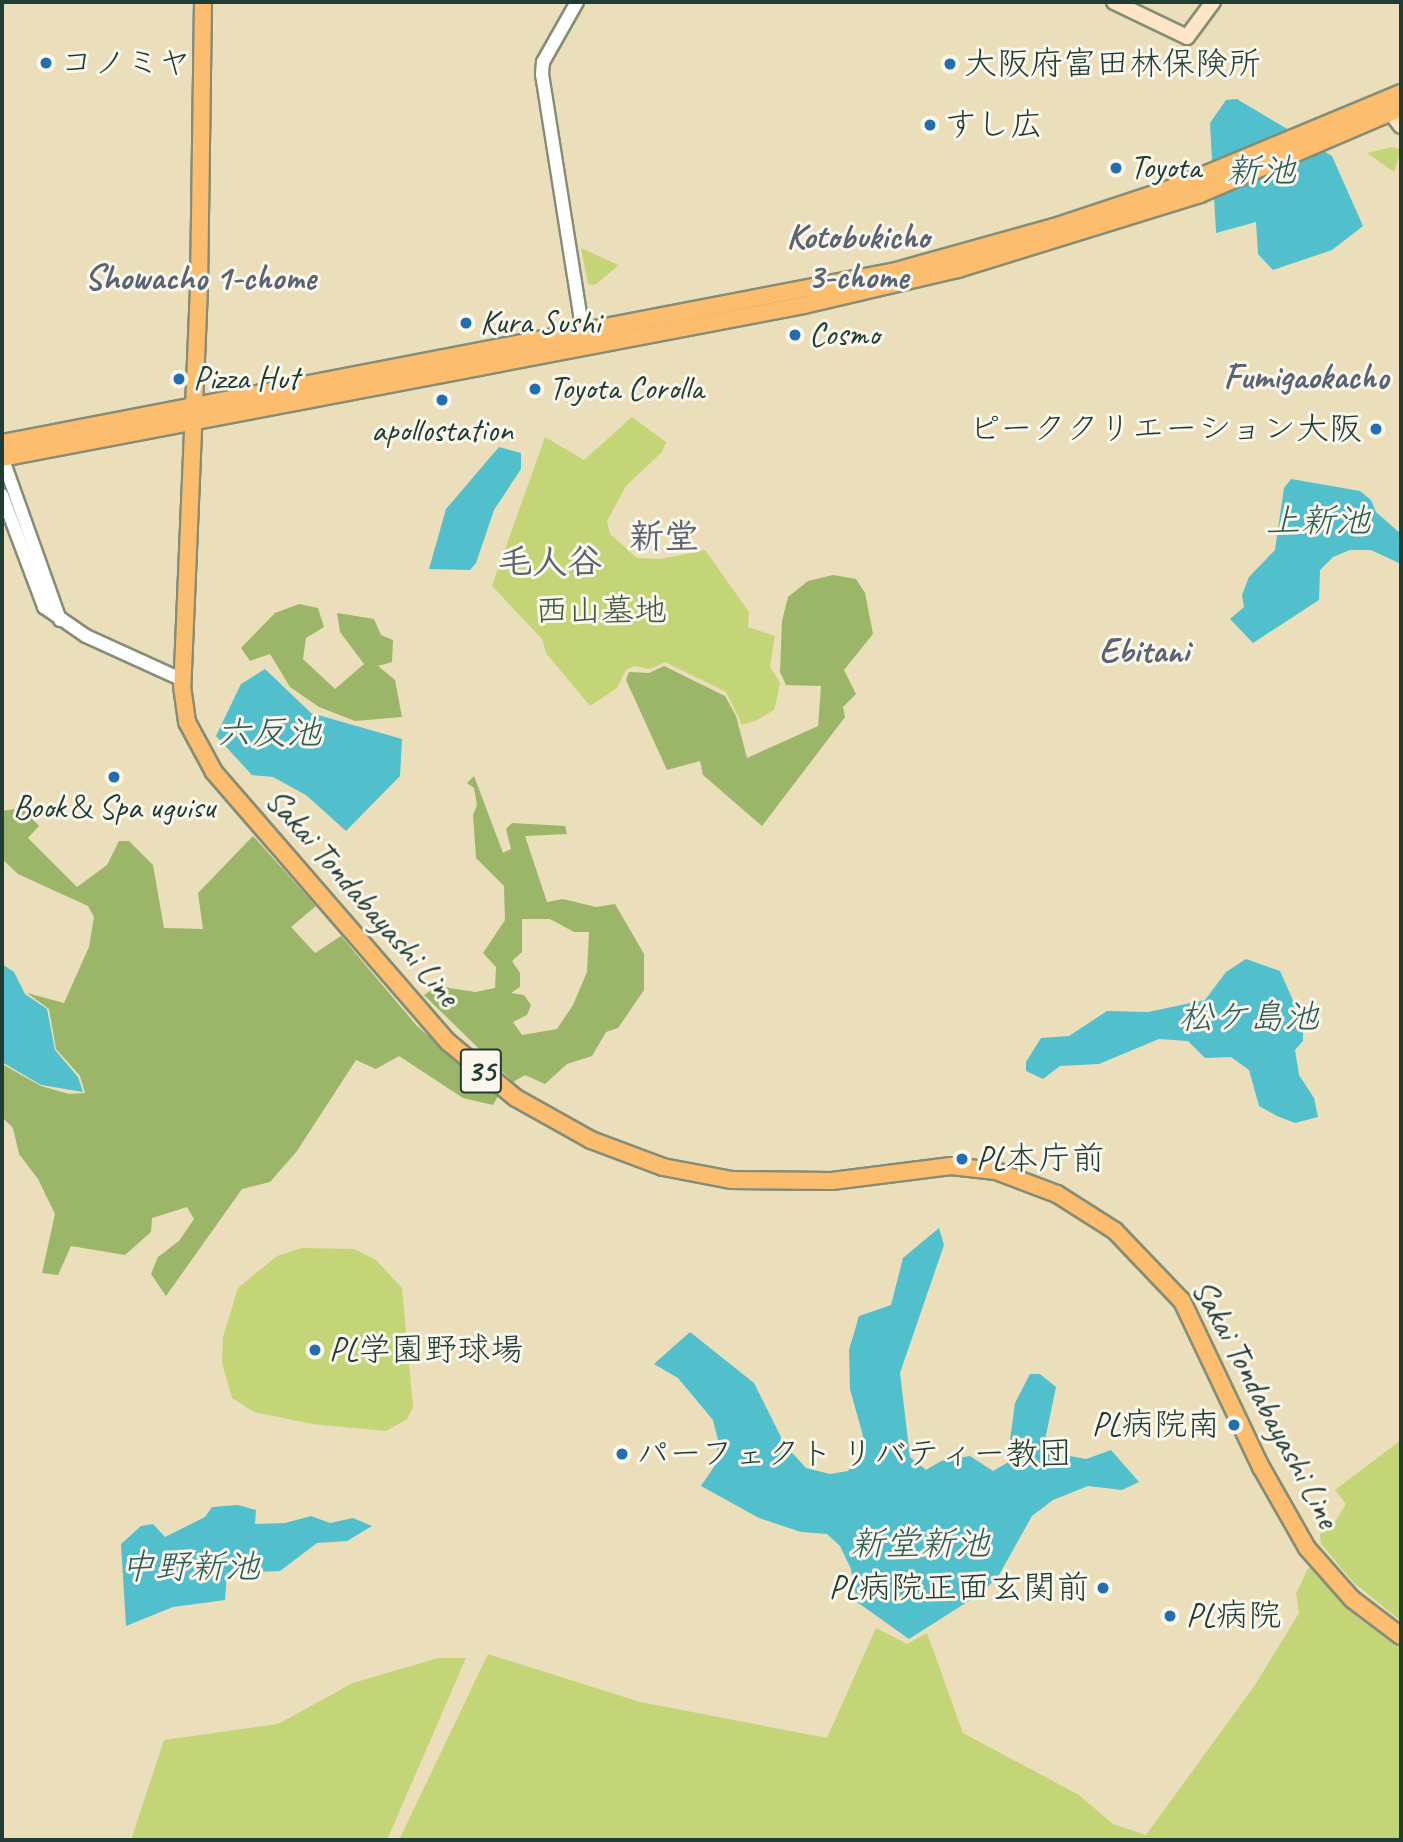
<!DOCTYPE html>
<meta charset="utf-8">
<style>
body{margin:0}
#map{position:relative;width:1403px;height:1842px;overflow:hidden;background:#eadfba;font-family:Caveat,"Klee One",sans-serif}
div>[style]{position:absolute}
.green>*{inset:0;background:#c4d578}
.forest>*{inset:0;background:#9bb668}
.water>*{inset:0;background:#52bfcc}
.roads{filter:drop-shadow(2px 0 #848e77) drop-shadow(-2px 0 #848e77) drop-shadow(0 2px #848e77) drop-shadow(0 -2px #848e77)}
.tertiary>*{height:12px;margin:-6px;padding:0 6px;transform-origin:6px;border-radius:6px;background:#fff}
.secondary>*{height:14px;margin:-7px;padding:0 7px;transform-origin:7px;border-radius:7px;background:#fee5c5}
.primary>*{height:16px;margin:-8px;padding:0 8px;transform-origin:8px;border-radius:8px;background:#fdbd6f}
.trunk>*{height:16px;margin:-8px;padding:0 8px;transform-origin:8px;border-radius:8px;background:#fdbd6f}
.dots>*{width:19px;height:19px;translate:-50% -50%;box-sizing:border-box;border:4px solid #fbf7ec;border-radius:50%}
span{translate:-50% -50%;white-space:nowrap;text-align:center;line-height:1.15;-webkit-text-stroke:6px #fbf7ec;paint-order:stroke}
.shield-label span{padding:2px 5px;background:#fbf7ec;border:2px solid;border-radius:5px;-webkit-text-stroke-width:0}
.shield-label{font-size:32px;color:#1f3d34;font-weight:700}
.poi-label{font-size:33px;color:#1f3d34}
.left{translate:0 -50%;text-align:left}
.right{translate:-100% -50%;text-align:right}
.park-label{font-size:33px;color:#405b42}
.street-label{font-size:33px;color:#1f3d34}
.water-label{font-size:35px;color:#2c5e5a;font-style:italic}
.neighbourhood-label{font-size:35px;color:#5a6472;font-weight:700}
.frame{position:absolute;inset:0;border:4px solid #1f3d34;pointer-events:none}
</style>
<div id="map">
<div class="green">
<i style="clip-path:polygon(1393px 147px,1401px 150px,1394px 172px,1367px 153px)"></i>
<i style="clip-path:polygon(581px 248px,618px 265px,619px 265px,595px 285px,588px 284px)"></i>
<i style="clip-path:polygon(632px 417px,666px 442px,662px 452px,626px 486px,607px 521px,610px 534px,637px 558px,661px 559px,705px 550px,749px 612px,748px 627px,775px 636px,770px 666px,780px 683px,776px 703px,774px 710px,755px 721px,742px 725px,726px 692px,665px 662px,650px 669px,634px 666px,626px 670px,617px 688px,590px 706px,546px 653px,542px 639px,492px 586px,545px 437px,584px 460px)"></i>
<i style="clip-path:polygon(302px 1248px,354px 1249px,376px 1260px,402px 1288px,413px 1407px,407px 1419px,386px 1431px,312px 1424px,254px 1412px,232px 1398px,222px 1363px,223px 1337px,238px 1288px,277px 1256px)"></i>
<i style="clip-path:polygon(1401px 1440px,1401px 1621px,1353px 1582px,1321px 1544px,1320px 1534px,1331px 1528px,1346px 1504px,1335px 1490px)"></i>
<i style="clip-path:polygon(1309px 1567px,1357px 1617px,1401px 1647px,1401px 1840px,399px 1840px,488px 1654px,640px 1702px,827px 1738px,876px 1628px,907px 1644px,927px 1633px,963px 1733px,1079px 1795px,1113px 1824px,1146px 1835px,1255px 1685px,1299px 1613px,1296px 1593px)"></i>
<i style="clip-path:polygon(438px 1658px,466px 1658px,387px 1840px,131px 1840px,164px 1740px,278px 1724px,353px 1683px)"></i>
</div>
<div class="forest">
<i style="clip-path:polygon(833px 575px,856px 579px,865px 593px,873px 634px,844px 670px,856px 694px,843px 707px,845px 717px,762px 826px,703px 775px,700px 761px,667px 770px,626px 680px,629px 672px,649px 673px,664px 666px,725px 696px,736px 716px,747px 758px,818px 726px,821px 686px,786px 685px,780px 672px,782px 621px,788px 597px,808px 581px)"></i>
<i style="clip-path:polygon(299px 604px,318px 608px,324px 627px,306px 638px,303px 659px,335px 689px,364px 664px,340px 632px,337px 613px,374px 619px,381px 635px,393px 640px,392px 662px,378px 666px,395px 680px,402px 717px,355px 721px,319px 707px,290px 687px,270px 654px,250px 661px,241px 648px,275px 613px)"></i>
<i style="clip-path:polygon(evenodd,474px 776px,503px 853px,511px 849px,506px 829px,512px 823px,565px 826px,567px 834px,525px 836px,547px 902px,563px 899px,596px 907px,615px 904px,644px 954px,644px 990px,618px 1028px,606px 1032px,592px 1056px,567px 1064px,545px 1084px,525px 1075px,513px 1082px,424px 995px,437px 986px,475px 992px,495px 988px,496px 967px,483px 953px,505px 920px,504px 886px,476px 858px,473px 815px,477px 805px,474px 788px,467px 783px,474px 776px,522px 919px,550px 919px,574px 932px,589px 932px,587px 972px,573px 1005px,557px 1029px,522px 1035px,513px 1022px,527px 1015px,531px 1005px,524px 995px,511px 993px,520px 987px,520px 973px,512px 961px,522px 952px,522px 919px)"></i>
<i style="clip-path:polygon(22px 808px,39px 826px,28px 838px,77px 887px,107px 865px,119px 841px,129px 841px,153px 865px,164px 928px,203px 929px,198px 893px,253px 836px,316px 906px,291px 927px,315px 953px,341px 936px,417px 1026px,498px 1096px,493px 1105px,463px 1098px,399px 1056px,376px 1069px,356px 1060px,297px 1151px,270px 1182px,242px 1189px,166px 1296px,151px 1274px,158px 1257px,179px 1241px,194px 1219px,187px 1207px,152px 1218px,151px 1232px,125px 1255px,71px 1246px,58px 1275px,42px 1273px,55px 1214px,38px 1179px,19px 1154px,13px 1128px,2px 1117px,2px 1064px,41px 1086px,69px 1094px,85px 1093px,80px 1076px,56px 1049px,49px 1009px,27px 993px,64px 1003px,89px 947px,94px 917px,88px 906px,18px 874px,2px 859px,2px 811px)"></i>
</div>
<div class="water">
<i style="clip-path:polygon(1237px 99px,1332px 156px,1363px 226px,1332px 250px,1273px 270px,1258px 254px,1256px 222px,1216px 233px,1210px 123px,1226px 100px)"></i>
<i style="clip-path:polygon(499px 447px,521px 453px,521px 469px,494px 510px,476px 563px,470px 570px,429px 569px,446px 509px)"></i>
<i style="clip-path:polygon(1291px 479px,1360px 491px,1371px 500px,1376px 512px,1401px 534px,1401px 564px,1371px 550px,1350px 550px,1333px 557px,1320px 570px,1319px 600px,1253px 643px,1230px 619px,1244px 607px,1242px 595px,1249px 577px,1275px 550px,1284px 488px)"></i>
<i style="clip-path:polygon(265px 669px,311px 713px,402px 739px,400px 776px,346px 831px,306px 795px,273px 777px,252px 775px,216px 736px,241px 684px)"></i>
<i style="clip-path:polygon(1246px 959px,1280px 971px,1303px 1023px,1303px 1041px,1295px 1050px,1299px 1075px,1314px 1098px,1318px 1117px,1295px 1123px,1277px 1116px,1259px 1106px,1249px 1070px,1231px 1057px,1205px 1058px,1188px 1041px,1159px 1039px,1099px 1064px,1060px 1066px,1043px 1079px,1026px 1071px,1026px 1062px,1041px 1038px,1069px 1036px,1107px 1011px,1148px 1012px,1205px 1000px,1226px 972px)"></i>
<i style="clip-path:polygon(2px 964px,14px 972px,25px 994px,47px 1009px,55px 1050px,78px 1077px,83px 1092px,41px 1085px,2px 1062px)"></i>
<i style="clip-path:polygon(939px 1228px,944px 1245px,900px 1373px,910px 1457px,926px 1470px,941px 1461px,970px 1456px,993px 1471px,1007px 1463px,1015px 1403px,1030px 1374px,1040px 1374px,1056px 1387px,1045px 1440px,1059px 1454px,1086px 1459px,1111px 1450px,1139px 1482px,1122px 1490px,1088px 1486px,1053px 1500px,1032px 1516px,999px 1575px,983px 1592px,909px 1639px,857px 1602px,851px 1569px,840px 1546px,827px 1534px,801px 1532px,759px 1518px,701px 1486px,716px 1464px,718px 1440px,713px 1420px,678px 1378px,654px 1364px,690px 1332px,754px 1383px,785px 1445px,806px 1468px,830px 1474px,848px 1471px,859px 1457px,863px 1436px,850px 1389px,849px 1350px,859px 1316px,891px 1305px,903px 1258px)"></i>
<i style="clip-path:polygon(238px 1505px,256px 1510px,255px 1524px,285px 1523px,311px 1516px,330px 1523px,353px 1518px,372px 1526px,347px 1541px,317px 1543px,280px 1571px,227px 1573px,225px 1600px,173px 1607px,126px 1626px,121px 1544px,141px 1526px,153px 1524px,165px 1537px,205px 1517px,212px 1507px)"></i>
</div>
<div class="roads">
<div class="tertiary">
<i style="left:577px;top:2px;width:69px;rotate:119.5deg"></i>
<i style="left:543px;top:62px;width:12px;rotate:95deg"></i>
<i style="left:542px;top:74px;width:268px;rotate:81deg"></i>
<i style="left:2px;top:457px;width:173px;rotate:70.4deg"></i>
<i style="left:2px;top:495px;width:120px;rotate:69.4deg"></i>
<i style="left:44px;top:607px;width:51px;rotate:34.6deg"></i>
<i style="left:86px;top:636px;width:107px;rotate:24.4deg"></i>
</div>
<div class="secondary">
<i style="left:1114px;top:2px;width:81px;rotate:25.6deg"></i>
<i style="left:1187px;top:37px;width:44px;rotate:-53.4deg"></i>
<i style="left:1385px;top:105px;width:26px;rotate:53deg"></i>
</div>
<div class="primary">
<i style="left:203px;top:2px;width:286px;rotate:90.8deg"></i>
<i style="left:199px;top:288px;width:398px;rotate:92.4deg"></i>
<i style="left:182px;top:686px;width:36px;rotate:82deg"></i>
<i style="left:187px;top:722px;width:57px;rotate:61.6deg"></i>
<i style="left:214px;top:772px;width:357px;rotate:49.1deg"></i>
<i style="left:448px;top:1042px;width:88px;rotate:39.5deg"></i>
<i style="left:516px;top:1098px;width:86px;rotate:29.2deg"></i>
<i style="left:591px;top:1140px;width:77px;rotate:20.6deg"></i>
<i style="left:663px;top:1167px;width:69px;rotate:10.8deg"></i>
<i style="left:731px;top:1180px;width:101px;rotate:0.6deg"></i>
<i style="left:832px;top:1181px;width:120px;rotate:-7.2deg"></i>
<i style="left:951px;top:1166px;width:45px;rotate:6.3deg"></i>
<i style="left:996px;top:1171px;width:65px;rotate:20.7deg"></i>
<i style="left:1057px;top:1194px;width:69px;rotate:32.5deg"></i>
<i style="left:1115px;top:1231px;width:97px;rotate:46.3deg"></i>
<i style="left:1182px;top:1301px;width:184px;rotate:64.6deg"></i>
<i style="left:1261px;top:1467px;width:93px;rotate:60.4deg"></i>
<i style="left:1307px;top:1548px;width:68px;rotate:48.6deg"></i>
<i style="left:1352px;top:1599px;width:61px;rotate:37.1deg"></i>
</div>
<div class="trunk">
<i style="left:2px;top:443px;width:910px;rotate:-10.89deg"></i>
<i style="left:896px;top:271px;width:164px;rotate:-15.6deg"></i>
<i style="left:1054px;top:227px;width:127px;rotate:-18.3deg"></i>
<i style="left:1175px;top:187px;width:245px;rotate:-22.6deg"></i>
<i style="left:2px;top:458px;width:816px;rotate:-10.8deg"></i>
<i style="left:804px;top:305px;width:158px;rotate:-13.2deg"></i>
<i style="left:958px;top:269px;width:253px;rotate:-17.2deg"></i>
<i style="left:1200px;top:194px;width:219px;rotate:-23.2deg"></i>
</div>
</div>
<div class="dots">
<i style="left:46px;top:63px;background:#1f6fb2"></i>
<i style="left:950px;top:64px;background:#1f6fb2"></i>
<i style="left:930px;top:125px;background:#1f6fb2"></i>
<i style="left:1116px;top:168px;background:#1f6fb2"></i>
<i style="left:466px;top:323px;background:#1f6fb2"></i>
<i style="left:795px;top:335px;background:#1f6fb2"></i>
<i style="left:179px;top:379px;background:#1f6fb2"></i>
<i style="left:535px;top:389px;background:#1f6fb2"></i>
<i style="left:442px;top:400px;background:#1f6fb2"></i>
<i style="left:1376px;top:429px;background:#1f6fb2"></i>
<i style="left:114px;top:777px;background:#1f6fb2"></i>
<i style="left:962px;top:1159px;background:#1f6fb2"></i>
<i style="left:315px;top:1350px;background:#1f6fb2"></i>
<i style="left:1234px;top:1425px;background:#1f6fb2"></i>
<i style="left:622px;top:1454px;background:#1f6fb2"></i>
<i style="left:1103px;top:1588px;background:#1f6fb2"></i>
<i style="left:1170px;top:1616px;background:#1f6fb2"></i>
</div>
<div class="shield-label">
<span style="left:481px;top:1071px">35</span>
</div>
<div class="poi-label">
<span class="left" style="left:60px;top:63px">コノミヤ</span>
<span class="left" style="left:964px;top:64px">大阪府富田林保険所</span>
<span class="left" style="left:944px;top:125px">すし広</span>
<span class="left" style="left:1130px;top:168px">Toyota</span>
<span class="left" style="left:480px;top:323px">Kura Sushi</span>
<span class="left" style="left:809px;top:335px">Cosmo</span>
<span class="left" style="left:193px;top:379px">Pizza Hut</span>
<span class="left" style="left:549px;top:389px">Toyota Corolla</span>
<span class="right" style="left:1362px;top:429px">ピーククリエーション大阪</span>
<span style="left:442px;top:431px">apollostation</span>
<span style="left:114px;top:808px">Book＆Spa uguisu</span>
<span class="left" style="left:976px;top:1159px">PL本庁前</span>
<span class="left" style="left:329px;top:1350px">PL学園野球場</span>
<span class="right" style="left:1220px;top:1425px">PL病院南</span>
<span class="left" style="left:636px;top:1454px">パーフェクト リバティー教団</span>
<span class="right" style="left:1089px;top:1588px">PL病院正面玄関前</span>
<span class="left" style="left:1186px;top:1616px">PL病院</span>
</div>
<div class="park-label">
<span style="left:601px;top:611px">西山墓地</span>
</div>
<div class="street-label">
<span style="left:362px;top:898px;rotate:49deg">Sakai Tondabayashi Line</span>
<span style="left:1265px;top:1404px;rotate:62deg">Sakai Tondabayashi Line</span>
</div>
<div class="water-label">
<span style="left:1261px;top:171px">新池</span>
<span style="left:1318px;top:521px">上新池</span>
<span style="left:269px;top:733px">六反池</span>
<span style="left:1249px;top:1017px">松ケ島池</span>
<span style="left:920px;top:1544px">新堂新池</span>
<span style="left:190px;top:1567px">中野新池</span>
</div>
<div class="neighbourhood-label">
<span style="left:858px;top:257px">Kotobukicho<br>3-chome</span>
<span style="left:200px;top:278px">Showacho 1-chome</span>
<span style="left:1306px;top:377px">Fumigaokacho</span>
<span style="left:664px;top:537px">新堂</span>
<span style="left:550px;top:562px">毛人谷</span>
<span style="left:1144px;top:651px">Ebitani</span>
</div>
<div class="frame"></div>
</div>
